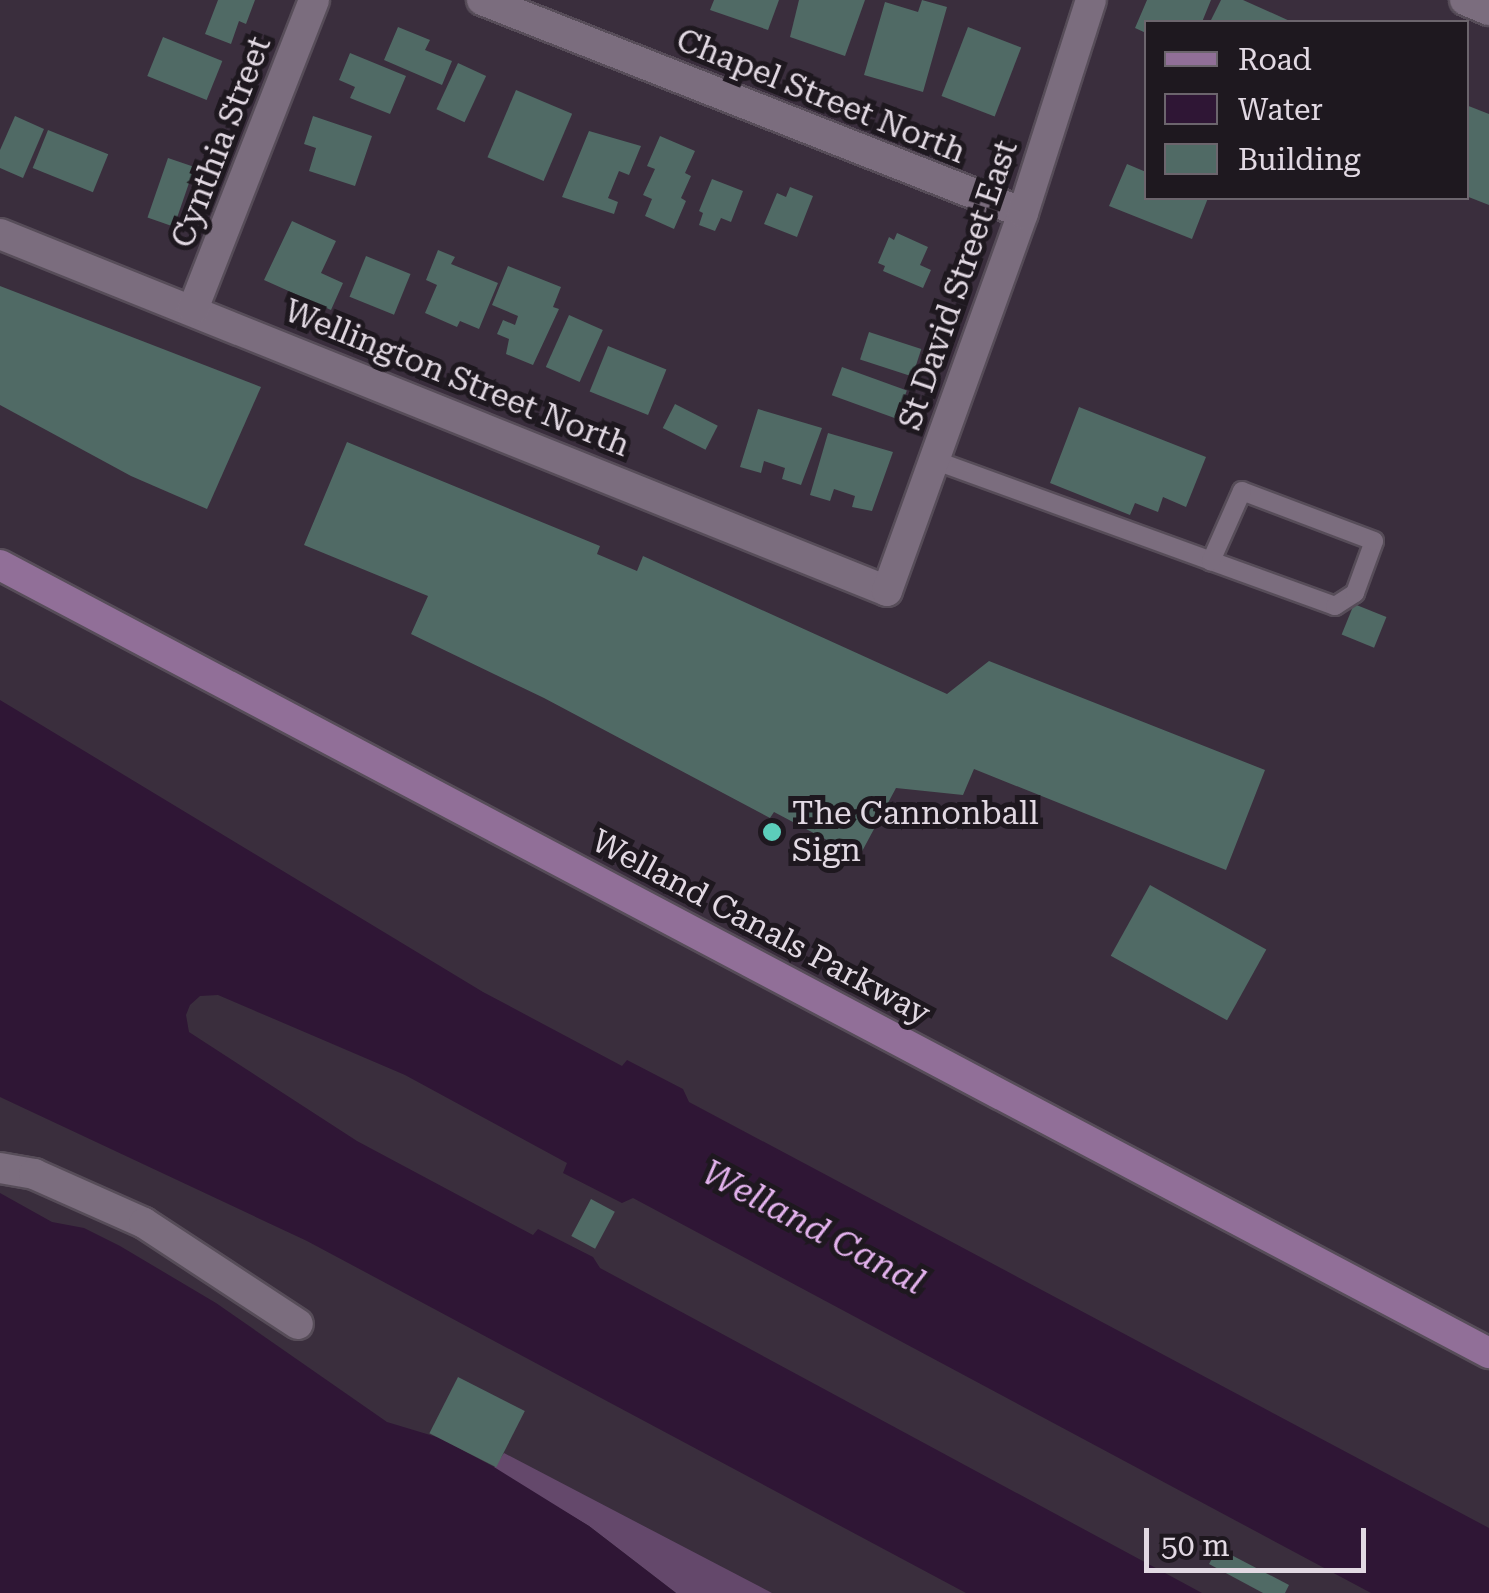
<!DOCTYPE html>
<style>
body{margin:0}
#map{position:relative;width:1489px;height:1593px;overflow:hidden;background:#3a2e3d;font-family:"Roboto Serif",serif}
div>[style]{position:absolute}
.green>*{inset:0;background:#64486b}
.water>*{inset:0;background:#2f1635}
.building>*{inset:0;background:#506a65;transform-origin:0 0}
.roads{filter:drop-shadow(2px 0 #574d59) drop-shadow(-2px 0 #574d59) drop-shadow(0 2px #574d59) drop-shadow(0 -2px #574d59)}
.lane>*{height:18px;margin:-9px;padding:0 9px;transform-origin:9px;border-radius:9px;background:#7b6d7e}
.street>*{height:30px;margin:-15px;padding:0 15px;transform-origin:15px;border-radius:15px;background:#7b6d7e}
.secondary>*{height:30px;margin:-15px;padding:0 15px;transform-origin:15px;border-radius:15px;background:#916f98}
.dots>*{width:28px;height:28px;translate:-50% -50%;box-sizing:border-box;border:5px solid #1e181f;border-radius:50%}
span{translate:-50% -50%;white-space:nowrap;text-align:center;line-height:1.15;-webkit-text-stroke:10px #1e181f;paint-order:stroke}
.street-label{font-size:32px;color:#e2d9e3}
.poi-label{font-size:32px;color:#e2d9e3}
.left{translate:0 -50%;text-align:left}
.water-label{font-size:35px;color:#e3b2ed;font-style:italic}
.legend{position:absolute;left:1144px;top:20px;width:325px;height:180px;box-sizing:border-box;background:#1e181f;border:2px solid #6c656d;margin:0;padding:12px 18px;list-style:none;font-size:30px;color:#e2d9e3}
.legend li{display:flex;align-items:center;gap:20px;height:50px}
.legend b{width:50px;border:2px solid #6c656d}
.scale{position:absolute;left:1144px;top:1528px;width:222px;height:45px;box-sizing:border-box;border:5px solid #e2d9e3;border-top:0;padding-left:12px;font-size:30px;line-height:35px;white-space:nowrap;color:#e2d9e3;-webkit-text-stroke:8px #1e181f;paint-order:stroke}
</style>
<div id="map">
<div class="green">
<i style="clip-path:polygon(504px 1453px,772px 1593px,676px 1593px,589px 1526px,493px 1469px)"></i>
</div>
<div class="water">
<i style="clip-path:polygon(0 700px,483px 992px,622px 1066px,627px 1060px,683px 1089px,689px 1102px,1489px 1528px,1489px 1593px,1371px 1593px,633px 1198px,622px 1203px,563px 1173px,567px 1163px,405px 1075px,218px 995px,200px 996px,190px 1005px,186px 1015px,189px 1032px,357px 1141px,533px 1235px,538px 1229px,593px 1257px,600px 1268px,1202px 1593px,966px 1593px,307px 1241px,0 1097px)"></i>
<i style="clip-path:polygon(0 1193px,52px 1222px,84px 1228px,120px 1246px,216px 1303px,387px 1422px,440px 1438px,494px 1467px,589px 1526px,676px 1593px,0 1593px)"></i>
</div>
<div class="building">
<i style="clip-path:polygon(218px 0,255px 0,246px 24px,239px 21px,231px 44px,205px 34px)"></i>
<i style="clip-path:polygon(714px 0,779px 0,768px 30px,710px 10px)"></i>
<i style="clip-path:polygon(799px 0,865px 0,845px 56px,790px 37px)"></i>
<i style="clip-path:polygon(922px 0,947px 7px,923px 92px,864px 75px,885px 2px,918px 12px)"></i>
<i style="clip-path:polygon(1147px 0,1211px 0,1202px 22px,1146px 22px,1146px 33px,1135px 28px)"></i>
<i style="clip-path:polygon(1221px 0,1243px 0,1292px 22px,1210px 22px)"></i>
<i style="clip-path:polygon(398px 27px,430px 40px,425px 50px,452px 61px,442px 85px,384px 60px)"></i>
<i style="left:968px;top:27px;width:57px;height:74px;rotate:21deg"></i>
<i style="left:163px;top:37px;width:64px;height:42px;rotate:22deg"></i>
<i style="clip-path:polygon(350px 53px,406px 76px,390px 114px,350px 98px,355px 87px,339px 80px)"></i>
<i style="left:458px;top:63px;width:31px;height:51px;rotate:25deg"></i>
<i style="left:516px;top:90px;width:61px;height:73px;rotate:23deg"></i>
<i style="clip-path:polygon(1466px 105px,1489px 114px,1489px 205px,1466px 196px)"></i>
<i style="clip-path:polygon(15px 116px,44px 129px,23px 178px,0 168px,0 150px)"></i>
<i style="clip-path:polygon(313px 116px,372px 136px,355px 186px,309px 171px,316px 148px,304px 144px)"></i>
<i style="left:48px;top:130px;width:65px;height:41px;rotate:22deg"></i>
<i style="clip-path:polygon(589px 131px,641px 146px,629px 175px,619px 171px,608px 198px,618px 202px,614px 214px,562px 197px)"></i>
<i style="clip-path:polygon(660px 136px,695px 151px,685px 173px,691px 176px,681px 198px,686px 201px,674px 229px,645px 216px,652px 199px,643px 195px,655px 169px,647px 166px)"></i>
<i style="left:168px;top:158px;width:28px;height:63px;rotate:19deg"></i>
<i style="clip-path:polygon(1127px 164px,1146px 172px,1146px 198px,1208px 198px,1192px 239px,1109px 206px)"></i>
<i style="clip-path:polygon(712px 179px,743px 191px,731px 222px,721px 218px,715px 231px,699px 225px,703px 213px,699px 211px)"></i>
<i style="clip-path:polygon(790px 187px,813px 196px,797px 237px,764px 224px,777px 193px,786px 197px)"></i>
<i style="clip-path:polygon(292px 221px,336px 241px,321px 273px,343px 283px,331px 310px,264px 280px)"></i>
<i style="clip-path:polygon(897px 233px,928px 247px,920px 265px,931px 270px,923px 288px,883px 271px,885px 266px,878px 263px,889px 237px,894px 240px)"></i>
<i style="clip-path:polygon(438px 250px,455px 257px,451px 264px,498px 283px,479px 329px,460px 321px,457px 327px,425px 313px,437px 285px,426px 280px)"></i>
<i style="left:366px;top:256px;width:48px;height:44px;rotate:22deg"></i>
<i style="clip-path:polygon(508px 266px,561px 287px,553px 307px,559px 309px,533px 365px,506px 354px,509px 339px,497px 334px,503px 320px,515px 325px,518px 316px,492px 305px)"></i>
<i style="clip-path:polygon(0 286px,261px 387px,207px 509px,131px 476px,0 405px)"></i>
<i style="left:569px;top:315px;width:37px;height:57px;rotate:24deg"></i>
<i style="left:869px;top:332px;width:55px;height:29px;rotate:18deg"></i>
<i style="left:608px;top:346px;width:63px;height:49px;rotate:22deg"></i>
<i style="left:842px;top:367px;width:69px;height:30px;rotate:20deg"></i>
<i style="left:675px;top:404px;width:48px;height:27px;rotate:27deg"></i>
<i style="clip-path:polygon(1079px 407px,1206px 457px,1186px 507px,1163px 497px,1158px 512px,1135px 503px,1130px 515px,1050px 483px)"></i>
<i style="clip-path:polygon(758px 409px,822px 428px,801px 485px,782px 479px,785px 468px,764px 461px,761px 473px,740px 467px)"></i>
<i style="clip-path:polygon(828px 433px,893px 452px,872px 511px,852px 507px,855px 496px,834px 489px,830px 501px,810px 495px)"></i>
<i style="clip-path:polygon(347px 442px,600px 546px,597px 554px,637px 571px,643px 556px,947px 694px,989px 661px,1265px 770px,1226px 870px,974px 769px,963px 795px,896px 788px,859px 857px,774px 812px,770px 818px,544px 698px,411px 634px,428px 596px,304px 545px)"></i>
<i style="left:1354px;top:604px;width:35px;height:33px;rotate:22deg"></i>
<i style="left:1150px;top:885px;width:133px;height:81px;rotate:29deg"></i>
<i style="left:591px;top:1199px;width:27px;height:42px;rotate:28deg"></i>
<i style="left:458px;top:1377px;width:75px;height:63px;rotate:27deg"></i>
<i style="clip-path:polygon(1218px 1548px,1289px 1585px,1285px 1593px,1263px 1593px,1209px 1564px)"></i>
</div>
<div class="roads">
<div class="lane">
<i style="left:934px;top:460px;width:295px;rotate:20deg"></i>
<i style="left:1211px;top:561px;width:132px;rotate:19.9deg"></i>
<i style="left:1335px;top:606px;width:24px;rotate:-33deg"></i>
<i style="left:1355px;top:593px;width:55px;rotate:-69.9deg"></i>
<i style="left:1374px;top:541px;width:141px;rotate:-159.3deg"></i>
<i style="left:1242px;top:491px;width:77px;rotate:113.9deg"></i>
</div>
<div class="street">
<i style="left:482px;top:0;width:581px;rotate:21.49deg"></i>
<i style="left:1465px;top:0;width:26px;rotate:23deg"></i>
<i style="left:0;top:234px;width:956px;rotate:21.92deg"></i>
<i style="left:887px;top:591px;width:402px;rotate:-70.2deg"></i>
<i style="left:1023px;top:213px;width:224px;rotate:-72.3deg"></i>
<i style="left:193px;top:309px;width:332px;rotate:-68.6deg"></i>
<i style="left:0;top:1168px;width:35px;rotate:10deg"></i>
<i style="left:34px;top:1174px;width:120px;rotate:24deg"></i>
<i style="left:144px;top:1223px;width:184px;rotate:33.3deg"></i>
</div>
<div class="secondary">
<i style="left:0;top:565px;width:1685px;rotate:27.89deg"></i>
</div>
</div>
<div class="dots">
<i style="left:772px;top:832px;background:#5ccebb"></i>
</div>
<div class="street-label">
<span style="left:821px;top:96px;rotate:22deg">Chapel Street North</span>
<span style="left:221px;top:142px;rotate:-69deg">Cynthia Street</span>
<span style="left:958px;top:285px;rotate:-71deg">St David Street East</span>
<span style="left:457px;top:378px;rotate:22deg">Wellington Street North</span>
<span style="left:761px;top:927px;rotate:28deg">Welland Canals Parkway</span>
</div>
<div class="poi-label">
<span class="left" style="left:792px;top:832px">The Cannonball<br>Sign</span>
</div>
<div class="water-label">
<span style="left:813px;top:1228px;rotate:28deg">Welland Canal</span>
</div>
<ul class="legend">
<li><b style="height:12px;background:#916f98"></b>Road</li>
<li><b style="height:28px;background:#2f1635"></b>Water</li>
<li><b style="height:28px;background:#506a65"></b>Building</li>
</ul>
<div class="scale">50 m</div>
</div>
